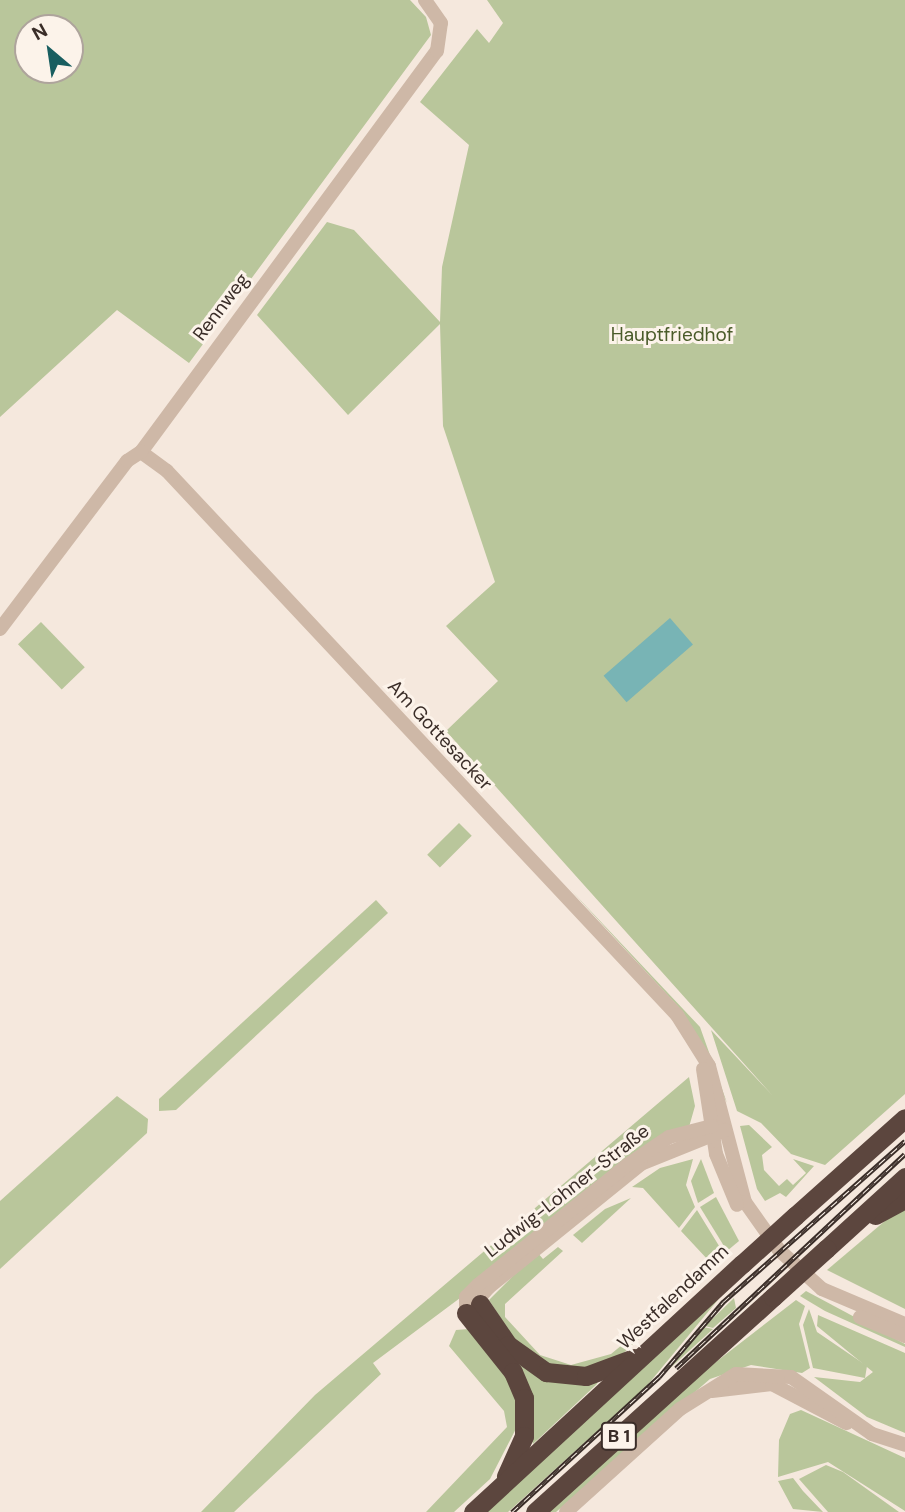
<!DOCTYPE html>
<meta charset="utf-8">
<style>
body{margin:0}
#map{position:relative;width:905px;height:1512px;overflow:hidden;background:#f5e8dd;font-family:"DM Sans",sans-serif}
div>[style]{position:absolute}
.green>*{inset:0;background:#b9c69b;transform-origin:0 0}
.water>*{inset:0;background:#78b4b5;transform-origin:0 0}
.minor>*{height:14px;margin:-7px;padding:0 7px;transform-origin:7px;border-radius:7px;background:#ceb8a7}
.highway>*{height:19px;margin:-9.5px;padding:0 9.5px;transform-origin:9.5px;border-radius:9.5px;background:#5c463e}
.rail>*{height:5px;margin-top:-2.5px;transform-origin:0;background:repeating-linear-gradient(90deg,#fcf3ea 0 8px,#3a2d28 0 16px);box-sizing:border-box;border-block:2px solid #3a2d28}
.highway-bridge>*{height:19px;margin:-9.5px;padding:0 9.5px;transform-origin:9.5px;border-radius:9.5px;background:#5c463e}
span{translate:-50% -50%;white-space:nowrap;text-align:center;line-height:1.15;-webkit-text-stroke:6px #fcf3ea;paint-order:stroke}
.shield-label span{padding:2px 5px;background:#fcf3ea;border:2px solid;border-radius:5px;-webkit-text-stroke-width:0}
.shield-label{font-size:18px;color:#3a2d28;font-weight:700}
.street-label{font-size:19px;color:#3a2d28}
.park-label{font-size:19px;color:#4a5b29}
.north{position:absolute;left:14px;top:14px;width:70px;height:70px;box-sizing:border-box;background:#fcf3ea;border:2px solid #aea49c;border-radius:50%;rotate:331deg;font-size:19px;font-weight:700;line-height:28px;text-align:center;color:#3a2d28}
.north::after{content:'';display:block;margin:auto;width:24px;height:32px;background:#195e60;clip-path:polygon(50% 0,100% 100%,50% 72%,0 100%)}
</style>
<div id="map">
<div class="green">
<i style="clip-path:polygon(evenodd,0 0,410px 0,426px 17px,431px 35px,189px 363px,117px 310px,0 417px,0 0,28px 28px,70px 28px,70px 70px,28px 70px,28px 28px)"></i>
<i style="clip-path:polygon(487px 0,905px 0,905px 1094px,825px 1165px,791px 1154px,761px 1123px,737px 1111px,711px 1030px,773px 1096px,446px 731px,498px 681px,446px 626px,495px 582px,443px 426px,440px 324px,348px 415px,257px 315px,327px 222px,354px 230px,440px 322px,442px 267px,469px 145px,420px 102px,477px 29px,489px 43px,503px 23px)"></i>
<i style="left:41px;top:622px;width:63px;height:32px;rotate:46deg"></i>
<i style="left:459px;top:823px;width:18px;height:45px;rotate:45deg"></i>
<i style="clip-path:polygon(569px 888px,700px 1027px,727px 1103px,683px 1012px)"></i>
<i style="clip-path:polygon(376px 900px,388px 913px,176px 1110px,159px 1111px,159px 1099px)"></i>
<i style="clip-path:polygon(689px 1077px,695px 1106px,689px 1127px,373px 1363px,381px 1374px,234px 1512px,201px 1512px,315px 1395px)"></i>
<i style="clip-path:polygon(117px 1096px,148px 1119px,147px 1133px,0 1269px,0 1201px)"></i>
<i style="clip-path:polygon(749px 1125px,772px 1147px,762px 1155px,764px 1170px,779px 1186px,787px 1179px,793px 1185px,806px 1173px,793px 1159px,814px 1166px,786px 1197px,780px 1193px,765px 1201px,757px 1189px,740px 1126px)"></i>
<i style="clip-path:polygon(693px 1159px,686px 1185px,695px 1207px,679px 1228px,643px 1188px,632px 1187px,660px 1168px)"></i>
<i style="clip-path:polygon(701px 1159px,714px 1193px,698px 1203px,691px 1181px)"></i>
<i style="clip-path:polygon(716px 1197px,739px 1241px,727px 1251px,700px 1207px)"></i>
<i style="clip-path:polygon(631px 1198px,582px 1243px,573px 1235px,605px 1209px)"></i>
<i style="clip-path:polygon(905px 1204px,905px 1309px,827px 1270px)"></i>
<i style="clip-path:polygon(697px 1210px,724px 1254px,707px 1268px,709px 1261px,681px 1231px)"></i>
<i style="clip-path:polygon(558px 1247px,563px 1251px,505px 1304px,505px 1317px,540px 1355px,571px 1365px,611px 1354px,730px 1256px,618px 1358px,603px 1366px,560px 1371px,520px 1348px,489px 1300px,537px 1252px,543px 1259px)"></i>
<i style="clip-path:polygon(806px 1291px,905px 1344px,905px 1347px,825px 1311px,800px 1296px)"></i>
<i style="clip-path:polygon(722px 1295px,645px 1388px,508px 1512px,482px 1512px)"></i>
<i style="clip-path:polygon(734px 1298px,736px 1308px,713px 1328px,705px 1326px)"></i>
<i style="clip-path:polygon(796px 1300px,805px 1306px,799px 1324px,810px 1368px,802px 1373px,751px 1365px,710px 1379px,556px 1512px,547px 1512px,703px 1372px)"></i>
<i style="clip-path:polygon(809px 1309px,817px 1332px,867px 1366px,865px 1378px,813px 1368px,803px 1325px)"></i>
<i style="clip-path:polygon(818px 1315px,905px 1353px,905px 1433px,867px 1417px,814px 1377px,860px 1382px,873px 1372px,817px 1326px)"></i>
<i style="clip-path:polygon(703px 1327px,713px 1329px,667px 1371px,691px 1341px)"></i>
<i style="clip-path:polygon(469px 1329px,503px 1365px,522px 1417px,490px 1479px,454px 1512px,426px 1512px,507px 1427px,504px 1411px,449px 1346px,456px 1330px)"></i>
<i style="clip-path:polygon(508px 1352px,598px 1381px,597px 1384px,533px 1444px)"></i>
<i style="clip-path:polygon(801px 1410px,905px 1458px,905px 1511px,828px 1462px,778px 1477px,779px 1440px,790px 1414px)"></i>
<i style="clip-path:polygon(826px 1465px,843px 1472px,899px 1512px,828px 1512px,799px 1479px)"></i>
<i style="clip-path:polygon(793px 1478px,803px 1491px,823px 1512px,793px 1509px,778px 1481px)"></i>
</div>
<div class="water">
<i style="left:670px;top:618px;width:35px;height:88px;rotate:49deg"></i>
</div>
<div class="minor">
<i style="left:141px;top:452px;width:32px;rotate:36deg"></i>
<i style="left:167px;top:471px;width:746px;rotate:46.85deg"></i>
<i style="left:677px;top:1015px;width:60px;rotate:57.9deg"></i>
<i style="left:709px;top:1066px;width:141px;rotate:75.2deg"></i>
<i style="left:745px;top:1202px;width:59px;rotate:54.7deg"></i>
<i style="left:779px;top:1250px;width:58px;rotate:42.2deg"></i>
<i style="left:822px;top:1289px;width:90px;rotate:22.9deg"></i>
<i style="left:141px;top:452px;width:498px;rotate:-53.6deg"></i>
<i style="left:437px;top:51px;width:28px;rotate:-82deg"></i>
<i style="left:441px;top:23px;width:28px;rotate:-125deg"></i>
<i style="left:0;top:629px;width:211px;rotate:-52.9deg"></i>
<i style="left:127px;top:461px;width:17px;rotate:-33deg"></i>
<i style="left:703px;top:1069px;width:86px;rotate:81.3deg"></i>
<i style="left:716px;top:1154px;width:55px;rotate:67.6deg"></i>
<i style="left:712px;top:1126px;width:14px;rotate:17deg"></i>
<i style="left:725px;top:1130px;width:91px;rotate:158deg"></i>
<i style="left:641px;top:1164px;width:196px;rotate:141deg"></i>
<i style="left:489px;top:1287px;width:35px;rotate:131deg"></i>
<i style="left:466px;top:1313px;width:16px;rotate:-90deg"></i>
<i style="left:466px;top:1297px;width:17px;rotate:-45deg"></i>
<i style="left:478px;top:1285px;width:190px;rotate:-38.8deg"></i>
<i style="left:626px;top:1166px;width:52px;rotate:-34deg"></i>
<i style="left:669px;top:1137px;width:44px;rotate:-14.3deg"></i>
<i style="left:860px;top:1317px;width:49px;rotate:22.9deg"></i>
<i style="left:712px;top:1391px;width:60px;rotate:-6.7deg"></i>
<i style="left:772px;top:1384px;width:84px;rotate:27.8deg"></i>
<i style="left:566px;top:1512px;width:154px;rotate:-42.1deg"></i>
<i style="left:680px;top:1409px;width:66px;rotate:-32deg"></i>
<i style="left:736px;top:1374px;width:55px;rotate:3.1deg"></i>
<i style="left:791px;top:1377px;width:99px;rotate:35.1deg"></i>
<i style="left:872px;top:1434px;width:35px;rotate:18deg"></i>
</div>
<div class="highway">
<i style="left:875px;top:1215px;width:34px;rotate:-28deg"></i>
<i style="left:795px;top:1216px;width:147px;rotate:-41.7deg"></i>
<i style="left:826px;top:1249px;width:107px;rotate:-42.3deg"></i>
<i style="left:480px;top:1304px;width:50px;rotate:55.7deg"></i>
<i style="left:508px;top:1345px;width:47px;rotate:35.4deg"></i>
<i style="left:546px;top:1372px;width:40px;rotate:5.7deg"></i>
<i style="left:586px;top:1376px;width:51px;rotate:-20.6deg"></i>
<i style="left:466px;top:1313px;width:75px;rotate:51.5deg"></i>
<i style="left:513px;top:1372px;width:28px;rotate:67deg"></i>
<i style="left:524px;top:1398px;width:38px;rotate:90deg"></i>
<i style="left:524px;top:1436px;width:44px;rotate:114.2deg"></i>
<i style="left:473px;top:1512px;width:366px;rotate:-42.7deg"></i>
<i style="left:535px;top:1512px;width:321px;rotate:-42.1deg"></i>
</div>
<div class="rail">
<i style="left:676px;top:1368px;width:313px;rotate:-43.1deg"></i>
<i style="left:512px;top:1512px;width:200px;rotate:-42.6deg"></i>
<i style="left:659px;top:1377px;width:99px;rotate:-49.5deg"></i>
<i style="left:723px;top:1302px;width:243px;rotate:-41.5deg"></i>
</div>
<div class="highway-bridge">
<i style="left:742px;top:1264px;width:72px;rotate:-42.2deg"></i>
<i style="left:773px;top:1297px;width:72px;rotate:-42.2deg"></i>
</div>
<div class="shield-label">
<span style="left:619px;top:1436px">B 1</span>
</div>
<div class="street-label">
<span style="left:221px;top:307px;rotate:-53deg">Rennweg</span>
<span style="left:440px;top:735px;rotate:47deg">Am Gottesacker</span>
<span style="left:567px;top:1191px;rotate:-38deg">Ludwig-Lohner-Straße</span>
<span style="left:673px;top:1297px;rotate:-43deg">Westfalendamm</span>
</div>
<div class="park-label">
<span style="left:672px;top:335px">Hauptfriedhof</span>
</div>
<div class="north">N</div>
</div>
